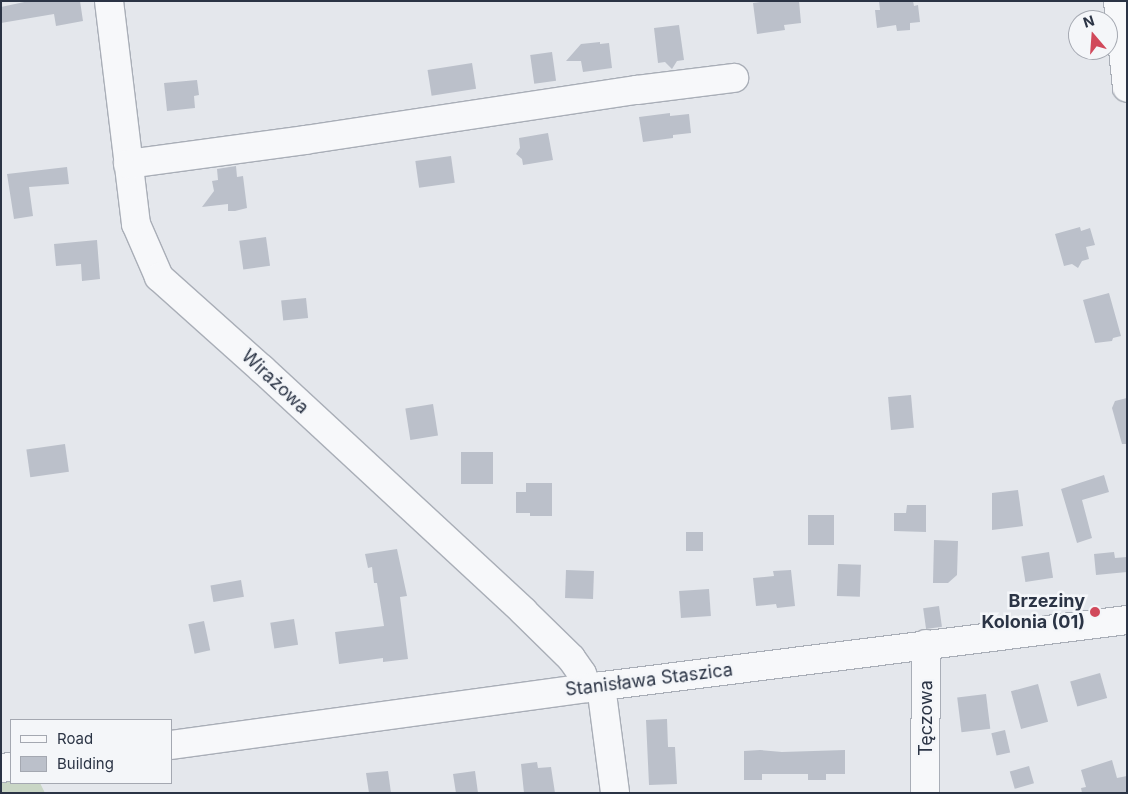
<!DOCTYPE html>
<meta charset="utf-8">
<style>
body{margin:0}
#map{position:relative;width:1128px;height:794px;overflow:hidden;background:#e4e7ec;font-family:Inter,sans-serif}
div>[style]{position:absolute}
.green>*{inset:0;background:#c9d6c5}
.building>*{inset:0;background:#bbc0ca;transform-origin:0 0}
.roads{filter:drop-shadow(1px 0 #a9aeb7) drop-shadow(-1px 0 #a9aeb7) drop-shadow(0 1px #a9aeb7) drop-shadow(0 -1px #a9aeb7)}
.minor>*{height:28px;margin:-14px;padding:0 14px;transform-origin:14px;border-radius:14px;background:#f7f8fa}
.dots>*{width:14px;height:14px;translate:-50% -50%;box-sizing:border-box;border:2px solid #f4f6f9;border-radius:50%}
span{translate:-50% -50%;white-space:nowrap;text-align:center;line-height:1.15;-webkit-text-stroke:5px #f4f6f9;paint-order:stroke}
.street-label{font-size:18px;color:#2b3445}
.poi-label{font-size:18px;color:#2b3445;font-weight:700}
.right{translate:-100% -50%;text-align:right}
.frame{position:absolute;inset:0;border:2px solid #2b3445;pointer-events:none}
.legend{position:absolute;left:10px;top:719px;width:162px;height:65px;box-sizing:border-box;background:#f4f6f9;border:1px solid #a4a8b1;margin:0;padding:6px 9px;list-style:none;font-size:15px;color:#2b3445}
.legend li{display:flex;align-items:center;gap:10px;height:25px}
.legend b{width:25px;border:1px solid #a4a8b1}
.north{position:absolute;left:1068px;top:10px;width:50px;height:50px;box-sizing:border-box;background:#f4f6f9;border:1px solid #a4a8b1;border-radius:50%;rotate:342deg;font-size:14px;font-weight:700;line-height:20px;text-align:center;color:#2b3445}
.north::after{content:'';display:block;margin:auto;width:18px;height:22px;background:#d1495b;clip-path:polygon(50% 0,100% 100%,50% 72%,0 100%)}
</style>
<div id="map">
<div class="green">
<i style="clip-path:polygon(11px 772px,11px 783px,40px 783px,45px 793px,1px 793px,1px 773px)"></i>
</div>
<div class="building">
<i style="clip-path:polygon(29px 1px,80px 1px,83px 21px,56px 26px,54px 14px,1px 23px,1px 7px)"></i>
<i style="clip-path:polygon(768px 1px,799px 1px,801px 23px,784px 25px,785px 30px,757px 34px,753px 3px)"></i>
<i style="clip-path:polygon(879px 1px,913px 1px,914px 6px,918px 5px,920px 22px,910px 23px,910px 30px,897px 31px,896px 25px,877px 28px,875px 10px,880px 10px)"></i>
<i style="clip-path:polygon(679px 25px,684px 60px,677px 61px,672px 69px,665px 62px,658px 63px,654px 28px)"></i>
<i style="clip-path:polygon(600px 42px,600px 44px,609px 43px,612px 68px,583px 72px,581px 61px,566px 61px,581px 44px)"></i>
<i style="left:552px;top:52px;width:29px;height:22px;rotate:82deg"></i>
<i style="left:472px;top:63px;width:26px;height:45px;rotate:81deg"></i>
<i style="clip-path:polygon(197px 80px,199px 95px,194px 96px,195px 108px,167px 111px,164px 83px)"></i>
<i style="clip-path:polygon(670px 113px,670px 116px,689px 114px,691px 133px,673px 135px,673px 138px,643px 142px,639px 117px)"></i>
<i style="clip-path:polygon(548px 133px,553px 160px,523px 165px,522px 159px,516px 154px,520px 148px,519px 138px)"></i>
<i style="left:451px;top:156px;width:27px;height:36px;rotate:82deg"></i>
<i style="clip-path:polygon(236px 166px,237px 177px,243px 176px,247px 208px,235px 211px,228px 211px,228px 204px,202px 207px,214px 191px,212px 181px,218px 180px,217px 169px)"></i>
<i style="clip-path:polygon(67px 167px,69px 184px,29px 187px,33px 216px,14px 219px,7px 174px)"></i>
<i style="clip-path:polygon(1080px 227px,1081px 231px,1090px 228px,1095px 245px,1086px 247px,1089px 259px,1082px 261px,1078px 268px,1072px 264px,1064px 266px,1055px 234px)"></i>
<i style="left:266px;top:237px;width:29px;height:27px;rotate:82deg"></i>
<i style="clip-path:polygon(97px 240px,100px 279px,82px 281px,81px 264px,56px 266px,54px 244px)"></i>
<i style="clip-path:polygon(1109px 293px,1121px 336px,1113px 338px,1112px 341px,1095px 343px,1083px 300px)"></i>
<i style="left:306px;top:298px;width:20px;height:25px;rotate:84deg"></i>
<i style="left:911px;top:395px;width:33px;height:23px;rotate:85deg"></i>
<i style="clip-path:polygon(1127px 398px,1127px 444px,1122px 444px,1112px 408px,1115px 401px)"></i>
<i style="left:433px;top:404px;width:32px;height:28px;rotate:81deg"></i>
<i style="left:65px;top:444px;width:28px;height:39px;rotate:82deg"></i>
<i style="left:461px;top:452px;width:32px;height:32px"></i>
<i style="clip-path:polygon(1104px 475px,1109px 492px,1082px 500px,1092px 538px,1077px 543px,1061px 489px)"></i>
<i style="clip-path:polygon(526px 483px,552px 483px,552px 516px,530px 516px,530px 513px,516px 513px,516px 492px,526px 492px)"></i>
<i style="clip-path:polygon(1018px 490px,1023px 526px,992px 530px,992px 493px)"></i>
<i style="clip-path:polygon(907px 505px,926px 505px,926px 532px,894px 531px,894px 513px,906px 513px)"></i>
<i style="left:808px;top:515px;width:26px;height:30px"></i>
<i style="left:686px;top:532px;width:17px;height:19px"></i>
<i style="clip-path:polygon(934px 540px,958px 541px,957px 575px,948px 583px,933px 583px)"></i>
<i style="clip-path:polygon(397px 549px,407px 596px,400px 597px,408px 659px,383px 662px,383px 658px,339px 664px,335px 632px,384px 626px,377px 583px,374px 583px,372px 567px,368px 568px,365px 554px)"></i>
<i style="left:1049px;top:552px;width:26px;height:28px;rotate:81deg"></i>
<i style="clip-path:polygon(1114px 552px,1115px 558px,1127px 557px,1127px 572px,1096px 575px,1094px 554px)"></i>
<i style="left:838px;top:564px;width:23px;height:32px;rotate:2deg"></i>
<i style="left:566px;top:570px;width:28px;height:28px;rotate:2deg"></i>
<i style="clip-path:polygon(791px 570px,795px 606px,777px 608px,776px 604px,756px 606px,753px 578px,774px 576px,773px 571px)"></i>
<i style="left:241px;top:580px;width:17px;height:31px;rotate:80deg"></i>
<i style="left:709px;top:589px;width:27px;height:30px;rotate:86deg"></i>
<i style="left:939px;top:606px;width:21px;height:16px;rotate:82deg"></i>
<i style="left:294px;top:619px;width:26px;height:24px;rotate:81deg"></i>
<i style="left:204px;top:621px;width:30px;height:16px;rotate:78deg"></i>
<i style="left:1100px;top:673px;width:26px;height:31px;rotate:74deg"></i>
<i style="left:1038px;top:684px;width:39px;height:28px;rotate:75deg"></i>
<i style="left:986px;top:694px;width:35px;height:29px;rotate:83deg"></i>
<i style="clip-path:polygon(667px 719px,668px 747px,675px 747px,677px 784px,649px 785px,646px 720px)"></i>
<i style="left:1005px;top:730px;width:23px;height:14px;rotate:77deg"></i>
<i style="clip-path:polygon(760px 750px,782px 752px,845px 750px,845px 774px,826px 774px,826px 780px,808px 780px,808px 774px,762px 774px,762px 780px,744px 780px,744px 751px)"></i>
<i style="clip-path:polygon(1112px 760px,1117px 778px,1127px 776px,1127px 793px,1082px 793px,1081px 788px,1086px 787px,1081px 770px)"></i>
<i style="clip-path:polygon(537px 762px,538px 768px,551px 767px,555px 793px,524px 793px,521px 764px)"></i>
<i style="left:1029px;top:766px;width:18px;height:20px;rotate:74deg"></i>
<i style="clip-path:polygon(388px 771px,391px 793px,369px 793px,366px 773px)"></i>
<i style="clip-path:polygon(475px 771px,478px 793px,456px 793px,453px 774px)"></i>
</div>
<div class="roads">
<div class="minor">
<i style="left:109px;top:1px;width:225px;rotate:83.1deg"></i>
<i style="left:136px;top:224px;width:58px;rotate:66.5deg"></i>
<i style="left:159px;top:277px;width:138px;rotate:41.8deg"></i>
<i style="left:262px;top:369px;width:356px;rotate:42.8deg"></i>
<i style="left:523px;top:611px;width:67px;rotate:44.4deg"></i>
<i style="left:571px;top:658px;width:19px;rotate:55deg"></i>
<i style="left:582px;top:674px;width:15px;rotate:70deg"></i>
<i style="left:1118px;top:1px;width:87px;rotate:84.1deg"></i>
<i style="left:128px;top:164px;width:179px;rotate:-7.7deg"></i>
<i style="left:305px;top:140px;width:336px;rotate:-8.6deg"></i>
<i style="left:637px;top:90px;width:98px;rotate:-7.1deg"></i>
<i style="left:601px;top:686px;width:108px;rotate:82.5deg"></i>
<i style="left:171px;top:745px;width:420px;rotate:-7.8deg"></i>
<i style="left:587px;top:688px;width:544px;rotate:-7.18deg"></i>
<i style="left:1px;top:768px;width:10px;rotate:-6deg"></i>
<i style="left:925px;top:793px;width:149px;rotate:-89.6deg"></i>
</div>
</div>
<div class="dots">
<i style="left:1095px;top:612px;background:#d1495b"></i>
</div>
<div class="street-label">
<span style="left:275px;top:382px;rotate:43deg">Wirażowa</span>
<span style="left:649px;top:680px;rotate:-7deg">Stanisława Staszica</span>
<span style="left:926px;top:718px;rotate:-90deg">Tęczowa</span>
</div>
<div class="poi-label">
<span class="right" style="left:1085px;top:612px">Brzeziny<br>Kolonia (01)</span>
</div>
<div class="frame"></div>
<ul class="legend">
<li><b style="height:6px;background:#f7f8fa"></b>Road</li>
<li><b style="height:14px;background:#bbc0ca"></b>Building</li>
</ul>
<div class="north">N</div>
</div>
